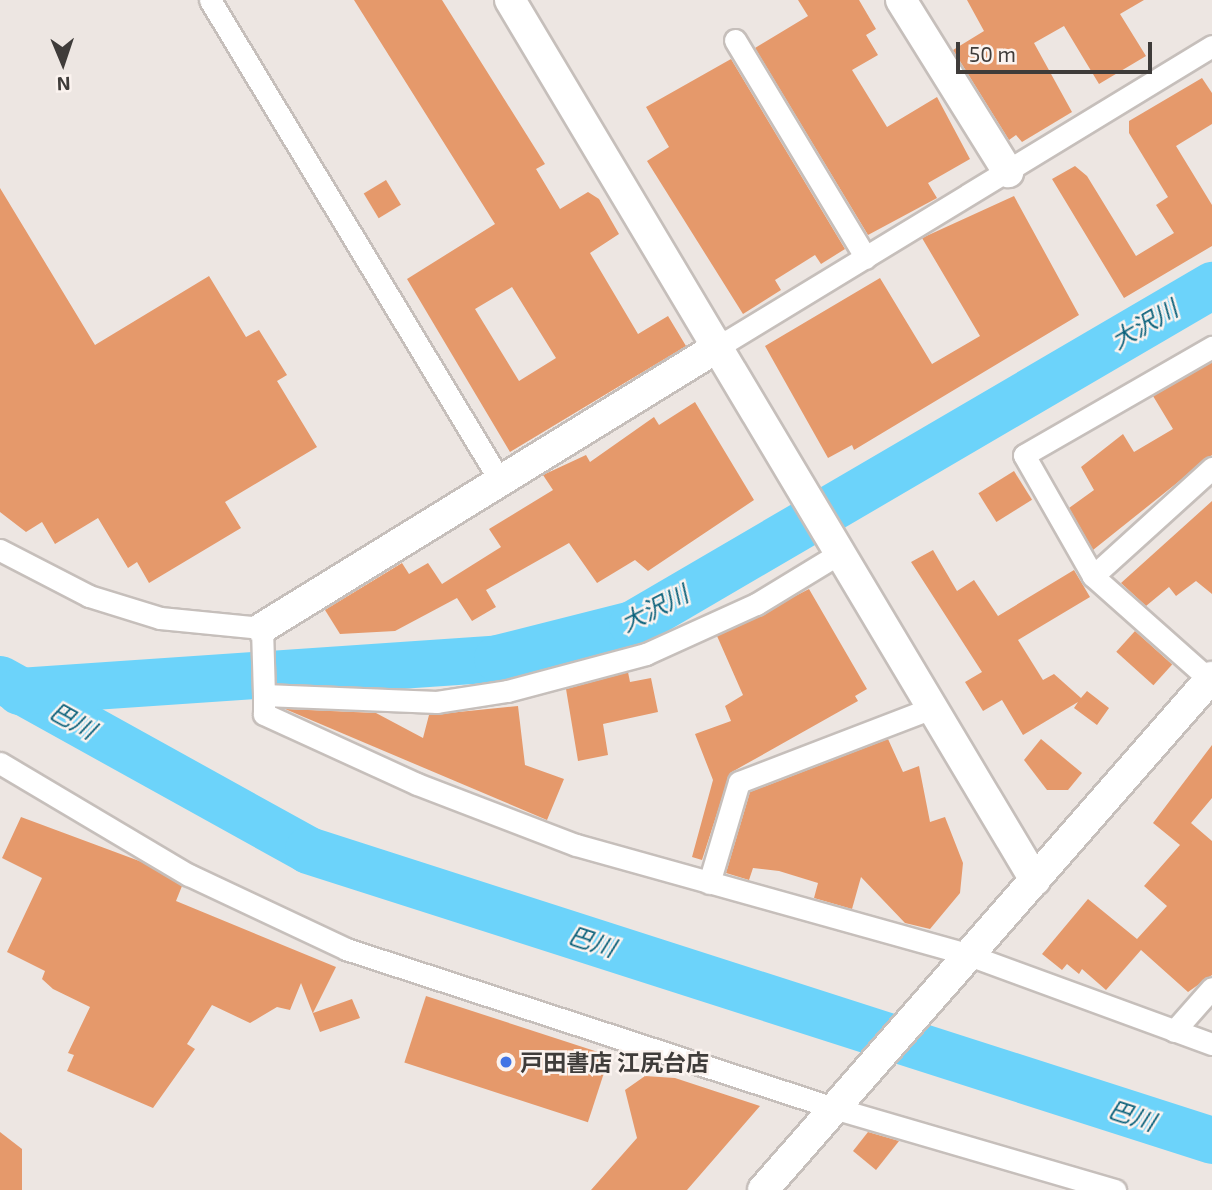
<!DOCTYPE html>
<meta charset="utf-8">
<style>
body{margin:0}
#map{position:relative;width:1212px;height:1190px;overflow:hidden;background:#ede6e2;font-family:"Exo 2","Noto Sans JP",sans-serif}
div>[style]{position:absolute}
.river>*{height:47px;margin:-23.5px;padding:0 23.5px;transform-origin:23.5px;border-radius:23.5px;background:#6cd3fa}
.building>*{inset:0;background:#e5996b;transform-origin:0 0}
.roads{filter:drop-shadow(2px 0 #c6bfbb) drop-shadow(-2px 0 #c6bfbb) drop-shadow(0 2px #c6bfbb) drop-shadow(0 -2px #c6bfbb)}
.street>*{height:21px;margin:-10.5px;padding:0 10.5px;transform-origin:10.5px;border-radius:10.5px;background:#fff}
.secondary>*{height:30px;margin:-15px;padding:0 15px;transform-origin:15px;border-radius:15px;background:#fff}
.dots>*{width:19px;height:19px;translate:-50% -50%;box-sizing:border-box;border:4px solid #fbf3ef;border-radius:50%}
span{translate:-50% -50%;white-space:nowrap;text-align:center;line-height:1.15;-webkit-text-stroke:5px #fbf3ef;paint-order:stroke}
.poi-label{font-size:23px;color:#3f3c3a;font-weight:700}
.left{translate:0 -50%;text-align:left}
.water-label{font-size:24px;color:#0b617b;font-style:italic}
.north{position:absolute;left:28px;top:28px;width:70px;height:70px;-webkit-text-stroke:5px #fbf3ef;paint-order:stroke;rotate:178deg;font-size:19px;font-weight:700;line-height:28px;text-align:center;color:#3f3c3a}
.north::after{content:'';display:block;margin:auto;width:24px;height:32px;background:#3f3c3a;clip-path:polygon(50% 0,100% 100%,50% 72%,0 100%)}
.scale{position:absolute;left:956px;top:42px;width:196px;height:32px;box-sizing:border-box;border:4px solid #3f3c3a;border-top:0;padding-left:9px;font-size:21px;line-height:24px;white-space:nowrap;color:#3f3c3a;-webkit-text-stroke:5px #fbf3ef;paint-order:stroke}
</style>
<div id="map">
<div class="river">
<i style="left:0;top:679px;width:352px;rotate:29deg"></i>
<i style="left:308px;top:850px;width:949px;rotate:17.79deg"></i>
<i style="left:19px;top:691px;width:479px;rotate:-3.9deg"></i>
<i style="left:497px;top:658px;width:139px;rotate:-14.1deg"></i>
<i style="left:632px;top:624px;width:672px;rotate:-30.31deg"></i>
</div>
<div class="building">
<i style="clip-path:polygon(evenodd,354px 0,442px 0,545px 164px,536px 169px,560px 209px,588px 192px,599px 199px,619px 234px,590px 253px,638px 334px,668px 316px,686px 346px,510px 452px,407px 279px,495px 224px,354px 0,512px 287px,556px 358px,519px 381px,475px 309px,512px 287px)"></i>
<i style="clip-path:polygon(798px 0,859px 0,876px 29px,866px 35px,878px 55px,852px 70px,887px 127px,937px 97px,970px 159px,928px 183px,937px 198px,868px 235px,755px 48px,808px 16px)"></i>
<i style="clip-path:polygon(967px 0,1144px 0,1120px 14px,1146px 56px,1099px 84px,1064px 26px,1034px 43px,1072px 112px,1022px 142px,1016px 135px,1009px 140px,953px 50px,984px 31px)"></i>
<i style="clip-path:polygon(731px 59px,845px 249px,821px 264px,815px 255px,775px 280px,781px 290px,743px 314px,647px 161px,669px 147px,646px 107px)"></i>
<i style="clip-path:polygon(1202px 78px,1212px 93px,1212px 124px,1176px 146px,1212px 205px,1212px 246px,1124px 298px,1052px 179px,1075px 166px,1087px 176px,1136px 256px,1174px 233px,1156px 205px,1168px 197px,1129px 133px,1129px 121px)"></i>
<i style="left:386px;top:180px;width:29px;height:26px;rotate:59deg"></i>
<i style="clip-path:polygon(0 188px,95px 345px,209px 276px,246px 337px,259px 330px,287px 375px,277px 381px,317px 447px,225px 502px,241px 528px,149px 583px,137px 562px,128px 568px,98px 518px,55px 544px,42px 522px,26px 532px,0 512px)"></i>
<i style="clip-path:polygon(1014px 196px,1079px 315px,854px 450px,852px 445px,828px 458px,765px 346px,880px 278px,932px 364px,980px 336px,922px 238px)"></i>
<i style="clip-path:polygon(1212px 362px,1212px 455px,1093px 550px,1069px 508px,1094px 490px,1081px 467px,1123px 434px,1134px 452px,1173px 429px,1153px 396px)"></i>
<i style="clip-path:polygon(695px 402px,754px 500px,648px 571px,635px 560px,597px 583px,569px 543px,486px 590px,496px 607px,472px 621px,457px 598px,395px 631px,340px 634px,325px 610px,402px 563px,409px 574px,428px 563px,442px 584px,501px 547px,489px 529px,553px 490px,543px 475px,586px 455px,590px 462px,654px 417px,659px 425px)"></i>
<i style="left:1014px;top:471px;width:34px;height:42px;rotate:58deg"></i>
<i style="clip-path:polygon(1212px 501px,1212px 594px,1196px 581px,1176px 596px,1169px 587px,1146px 606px,1121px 583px)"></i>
<i style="clip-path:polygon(933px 550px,957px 591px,974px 580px,998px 616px,1074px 570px,1090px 597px,1018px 640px,1043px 680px,1054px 674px,1081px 698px,1087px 691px,1109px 708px,1097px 725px,1074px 708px,1078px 702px,1023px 735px,1002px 700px,983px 711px,965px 682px,982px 672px,911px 562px)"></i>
<i style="clip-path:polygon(809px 589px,867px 689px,855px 696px,858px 701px,730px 773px,702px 860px,692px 857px,713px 780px,695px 734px,731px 721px,725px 706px,743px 695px,717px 636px)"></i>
<i style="left:1135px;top:631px;width:50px;height:28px;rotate:42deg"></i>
<i style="clip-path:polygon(628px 672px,630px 682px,651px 678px,658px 712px,603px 724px,608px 755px,578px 761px,566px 689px)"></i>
<i style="clip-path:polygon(518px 706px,525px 765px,564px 779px,547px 820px,285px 709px,376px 713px,423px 738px,429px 715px)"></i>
<i style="clip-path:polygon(888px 739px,903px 772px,919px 766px,930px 822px,945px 817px,963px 863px,960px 893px,930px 929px,905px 923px,861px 877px,852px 909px,814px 898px,818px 883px,779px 871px,753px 868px,749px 880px,726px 873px,750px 792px)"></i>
<i style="clip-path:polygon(1041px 739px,1082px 773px,1068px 790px,1047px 790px,1024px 760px)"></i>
<i style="clip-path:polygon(1212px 745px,1212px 798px,1191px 823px,1212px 841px,1212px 975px,1188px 992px,1141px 950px,1106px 990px,1082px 969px,1079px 974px,1067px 964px,1062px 970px,1042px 954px,1088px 899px,1137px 939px,1167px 906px,1144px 886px,1180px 845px,1153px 823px)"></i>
<i style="clip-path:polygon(21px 817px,142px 862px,182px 886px,176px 901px,336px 967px,313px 1013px,352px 999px,360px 1018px,320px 1032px,301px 983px,290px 1010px,277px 1007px,250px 1023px,212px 1005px,187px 1044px,195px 1049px,153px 1108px,67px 1071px,74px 1055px,68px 1053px,90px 1007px,53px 989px,42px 979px,45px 971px,7px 952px,42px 878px,2px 858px)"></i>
<i style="left:426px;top:996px;width:193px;height:70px;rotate:18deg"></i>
<i style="clip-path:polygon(645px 1076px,675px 1078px,760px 1106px,687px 1190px,591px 1190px,637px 1138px,625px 1090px)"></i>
<i style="clip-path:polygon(0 1132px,22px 1149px,22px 1190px,0 1190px)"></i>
<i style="clip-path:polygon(868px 1132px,899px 1141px,876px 1170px,853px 1151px)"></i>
</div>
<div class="roads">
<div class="street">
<i style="left:210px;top:0;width:565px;rotate:58.9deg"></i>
<i style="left:735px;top:40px;width:254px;rotate:59deg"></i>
<i style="left:721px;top:345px;width:575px;rotate:-31.34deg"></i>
<i style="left:0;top:550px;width:100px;rotate:27.3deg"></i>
<i style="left:89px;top:596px;width:74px;rotate:17.2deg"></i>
<i style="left:160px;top:618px;width:102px;rotate:5.6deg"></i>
<i style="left:262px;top:628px;width:67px;rotate:88.3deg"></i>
<i style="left:840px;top:553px;width:98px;rotate:148.7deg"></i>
<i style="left:756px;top:604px;width:121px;rotate:155.6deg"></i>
<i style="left:646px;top:654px;width:144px;rotate:165.1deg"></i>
<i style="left:507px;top:691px;width:71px;rotate:171.1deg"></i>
<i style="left:437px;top:702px;width:173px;rotate:-177.7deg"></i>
<i style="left:264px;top:695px;width:19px;rotate:90deg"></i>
<i style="left:264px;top:714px;width:168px;rotate:24.6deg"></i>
<i style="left:417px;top:784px;width:170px;rotate:21deg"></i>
<i style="left:576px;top:845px;width:405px;rotate:15.6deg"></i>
<i style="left:966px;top:954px;width:262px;rotate:20.1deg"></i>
<i style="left:1093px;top:576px;width:161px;rotate:-42.2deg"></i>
<i style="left:1210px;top:680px;width:157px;rotate:-138.4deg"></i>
<i style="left:1093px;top:576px;width:139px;rotate:-119.7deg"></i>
<i style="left:1024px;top:455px;width:217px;rotate:-29.9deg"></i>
<i style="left:0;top:763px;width:220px;rotate:30.7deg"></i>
<i style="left:189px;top:875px;width:174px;rotate:25.2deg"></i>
<i style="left:346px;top:949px;width:513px;rotate:18.05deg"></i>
<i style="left:834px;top:1108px;width:293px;rotate:16.3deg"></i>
<i style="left:709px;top:883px;width:105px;rotate:-73.5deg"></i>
<i style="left:739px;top:782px;width:209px;rotate:-21deg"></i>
<i style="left:1174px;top:1031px;width:57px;rotate:-48.5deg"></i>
</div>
<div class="secondary">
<i style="left:510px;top:0;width:1025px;rotate:59.18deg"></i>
<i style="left:901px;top:0;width:203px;rotate:58.1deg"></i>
<i style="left:262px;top:628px;width:539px;rotate:-31.66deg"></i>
<i style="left:763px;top:1190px;width:682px;rotate:-48.81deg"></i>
</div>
</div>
<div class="dots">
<i style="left:506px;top:1062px;background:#4174e5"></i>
</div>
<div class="poi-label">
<span class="left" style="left:520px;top:1062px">戸田書店 江尻台店</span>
</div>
<div class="water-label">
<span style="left:1144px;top:324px;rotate:-30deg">大沢川</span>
<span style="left:654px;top:608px;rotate:-27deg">大沢川</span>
<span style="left:73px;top:720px;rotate:29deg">巴川</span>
<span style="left:592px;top:941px;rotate:18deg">巴川</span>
<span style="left:1132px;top:1115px;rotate:18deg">巴川</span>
</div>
<div class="north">N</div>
<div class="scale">50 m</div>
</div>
